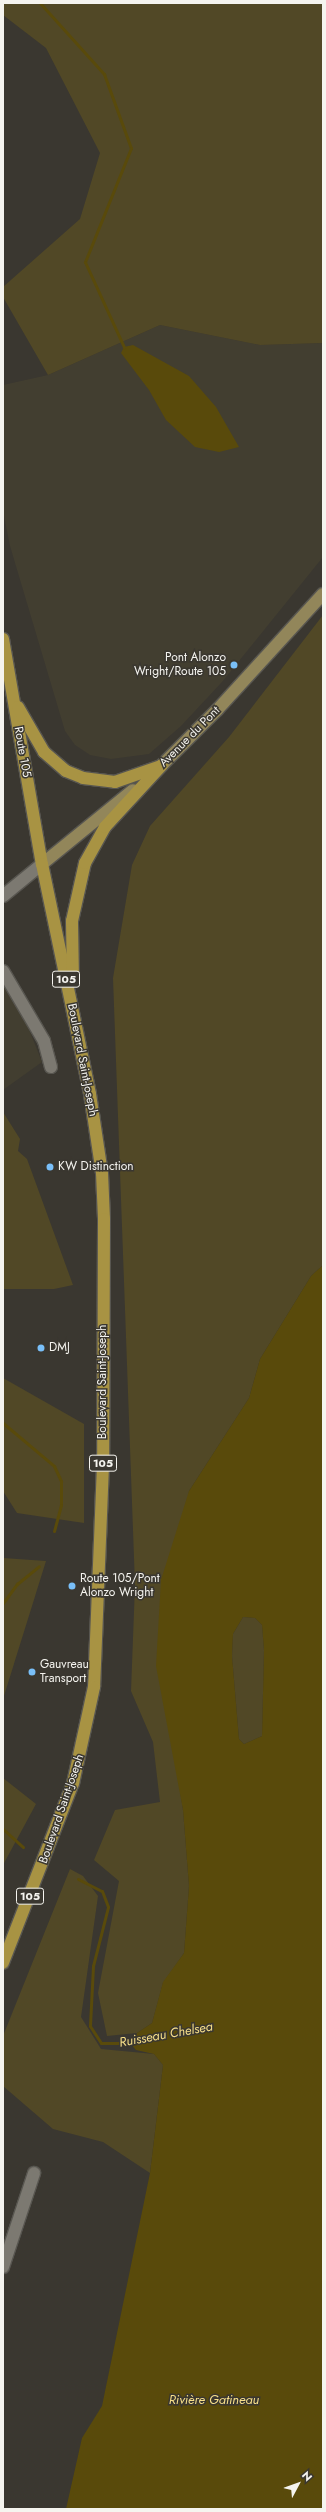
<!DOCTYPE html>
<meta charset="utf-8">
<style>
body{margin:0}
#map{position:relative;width:326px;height:2512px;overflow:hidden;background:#3a3730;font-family:Jost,sans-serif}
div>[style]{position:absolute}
.built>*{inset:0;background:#423e30}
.green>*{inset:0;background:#514826}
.water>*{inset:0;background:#594a0b}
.stream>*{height:3px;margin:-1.5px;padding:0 1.5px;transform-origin:1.5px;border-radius:1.5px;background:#594a0b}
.roads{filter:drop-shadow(1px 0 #585650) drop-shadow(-1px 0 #585650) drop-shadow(0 1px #585650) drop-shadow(0 -1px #585650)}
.street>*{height:12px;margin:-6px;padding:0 6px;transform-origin:6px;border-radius:6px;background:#7c7971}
.secondary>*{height:12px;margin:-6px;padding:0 6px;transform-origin:6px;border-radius:6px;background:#92865a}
.primary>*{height:12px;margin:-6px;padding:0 6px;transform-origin:6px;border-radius:6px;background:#a89343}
.dots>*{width:11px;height:11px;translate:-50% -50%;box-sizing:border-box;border:2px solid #3a3730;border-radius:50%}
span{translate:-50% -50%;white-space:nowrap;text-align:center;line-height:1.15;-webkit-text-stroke:3px #3a3730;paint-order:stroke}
.shield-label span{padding:1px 3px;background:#3a3730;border:1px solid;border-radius:3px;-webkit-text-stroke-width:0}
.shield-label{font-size:11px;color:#f5f4ef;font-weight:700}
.poi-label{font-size:12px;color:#f5f4ef}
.right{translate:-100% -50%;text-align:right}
.left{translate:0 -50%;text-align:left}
.street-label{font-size:12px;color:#f5f4ef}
.water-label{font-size:13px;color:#f7df89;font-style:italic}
.frame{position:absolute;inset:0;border:4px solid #f5f4ef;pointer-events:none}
.north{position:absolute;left:278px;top:2464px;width:40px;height:40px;-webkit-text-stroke:3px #3a3730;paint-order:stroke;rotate:49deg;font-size:11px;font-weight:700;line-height:16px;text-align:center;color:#f5f4ef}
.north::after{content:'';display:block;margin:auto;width:14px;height:18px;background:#f5f4ef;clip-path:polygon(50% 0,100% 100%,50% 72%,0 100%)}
</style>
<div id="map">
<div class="built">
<i style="clip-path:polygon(160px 325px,260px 345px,323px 343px,323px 557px,222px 682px,181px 726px,149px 754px,111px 759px,90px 755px,75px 745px,65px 731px,10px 546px,3px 511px,3px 385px,48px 375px)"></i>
<i style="clip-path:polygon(3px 983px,26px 1022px,42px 1062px,3px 1090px)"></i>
</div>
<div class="green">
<i style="clip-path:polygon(3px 3px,323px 3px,323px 343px,260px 345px,160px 325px,48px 375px,3px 297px,3px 287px,80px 219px,100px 153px,46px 48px,3px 15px)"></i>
<i style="clip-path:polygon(323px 615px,323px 1265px,311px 1276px,260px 1359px,249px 1398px,189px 1491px,173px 1746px,183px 1810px,189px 1886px,184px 1953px,163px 1983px,152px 2023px,137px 2033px,107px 2036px,98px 1993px,119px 1881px,94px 1860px,115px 1810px,160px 1802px,153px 1742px,131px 1691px,135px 1585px,113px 978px,132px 865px,150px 826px,229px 737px)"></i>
<i style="clip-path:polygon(3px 1112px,20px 1139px,18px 1151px,27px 1159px,73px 1285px,54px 1289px,3px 1289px)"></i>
<i style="clip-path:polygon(3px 1378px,84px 1424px,84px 1523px,17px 1513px,3px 1491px)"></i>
<i style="clip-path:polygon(3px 1558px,46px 1561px,3px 1699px)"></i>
<i style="clip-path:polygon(243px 1617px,255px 1618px,262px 1625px,264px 1650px,262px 1736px,244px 1744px,239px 1739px,232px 1656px,233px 1634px)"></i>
<i style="clip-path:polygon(3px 1778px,36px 1804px,3px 1865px)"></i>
<i style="clip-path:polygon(70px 1869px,83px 1876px,98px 1896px,81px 2017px,101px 2049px,154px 2054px,163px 2065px,150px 2173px,103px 2142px,53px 2129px,3px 2086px,3px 2036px)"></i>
</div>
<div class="water">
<i style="clip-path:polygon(133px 345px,189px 376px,216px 407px,239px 447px,219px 452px,195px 447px,166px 420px,149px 390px,121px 353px,124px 347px)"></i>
<i style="clip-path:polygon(evenodd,323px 1265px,323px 2509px,66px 2509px,82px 2438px,102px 2406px,150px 2173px,163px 2065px,154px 2054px,136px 2050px,131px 2044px,137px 2033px,152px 2023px,163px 1982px,184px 1953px,189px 1886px,183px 1810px,156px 1666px,161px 1580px,189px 1491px,249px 1398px,260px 1359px,311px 1276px,323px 1265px,243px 1617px,255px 1618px,262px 1625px,264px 1650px,262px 1736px,244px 1744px,239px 1739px,232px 1656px,233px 1634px,243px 1617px)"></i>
</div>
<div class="stream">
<i style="left:40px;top:3px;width:96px;rotate:48deg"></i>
<i style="left:104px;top:74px;width:79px;rotate:70deg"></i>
<i style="left:131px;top:148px;width:123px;rotate:112deg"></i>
<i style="left:85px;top:262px;width:94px;rotate:65.4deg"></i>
<i style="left:3px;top:1423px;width:67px;rotate:40.1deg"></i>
<i style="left:54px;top:1466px;width:17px;rotate:65deg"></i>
<i style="left:61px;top:1481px;width:24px;rotate:90deg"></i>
<i style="left:61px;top:1505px;width:27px;rotate:105deg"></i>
<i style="left:3px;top:1603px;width:24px;rotate:-54deg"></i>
<i style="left:17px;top:1584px;width:28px;rotate:-39deg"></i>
<i style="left:3px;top:1829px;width:27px;rotate:42deg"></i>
<i style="left:78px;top:1879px;width:27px;rotate:27deg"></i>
<i style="left:102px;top:1891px;width:17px;rotate:69deg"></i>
<i style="left:108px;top:1907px;width:61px;rotate:104.3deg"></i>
<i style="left:93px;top:1966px;width:60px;rotate:92.9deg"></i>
<i style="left:90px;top:2026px;width:20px;rotate:57deg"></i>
<i style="left:101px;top:2043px;width:33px"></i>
</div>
<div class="roads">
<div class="street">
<i style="left:3px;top:896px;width:50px;rotate:-39.4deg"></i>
<i style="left:3px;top:971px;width:81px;rotate:59.6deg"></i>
<i style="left:44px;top:1041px;width:27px;rotate:75deg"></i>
<i style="left:3px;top:2267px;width:99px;rotate:-71.7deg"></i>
</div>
<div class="secondary">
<i style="left:155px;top:772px;width:88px;rotate:-45deg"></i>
<i style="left:217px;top:710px;width:157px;rotate:-47.6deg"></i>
<i style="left:42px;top:864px;width:117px;rotate:-39.1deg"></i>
</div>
<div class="primary">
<i style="left:3px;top:639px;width:228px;rotate:80.2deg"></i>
<i style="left:42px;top:864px;width:235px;rotate:78.2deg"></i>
<i style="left:90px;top:1094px;width:80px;rotate:81.4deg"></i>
<i style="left:102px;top:1173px;width:46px;rotate:87.5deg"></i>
<i style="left:104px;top:1219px;width:246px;rotate:90.2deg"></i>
<i style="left:103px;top:1465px;width:222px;rotate:92.3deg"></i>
<i style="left:94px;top:1687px;width:98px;rotate:102.3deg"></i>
<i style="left:73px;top:1783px;width:193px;rotate:111.3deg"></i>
<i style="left:18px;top:707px;width:52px;rotate:60deg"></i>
<i style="left:44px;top:752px;width:29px;rotate:41deg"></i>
<i style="left:66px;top:771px;width:18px;rotate:22deg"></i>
<i style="left:83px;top:778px;width:32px;rotate:7deg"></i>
<i style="left:115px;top:782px;width:46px;rotate:-19.2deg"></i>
<i style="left:73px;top:980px;width:59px;rotate:-91deg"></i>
<i style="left:72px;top:921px;width:59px;rotate:-77.4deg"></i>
<i style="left:85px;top:863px;width:41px;rotate:-60.9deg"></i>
<i style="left:105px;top:827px;width:84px;rotate:-47.4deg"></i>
</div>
</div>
<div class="dots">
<i style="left:234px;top:665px;background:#79bff8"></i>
<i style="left:50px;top:1167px;background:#79bff8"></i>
<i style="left:41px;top:1348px;background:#79bff8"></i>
<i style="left:72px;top:1586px;background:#79bff8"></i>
<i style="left:32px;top:1672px;background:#79bff8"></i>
</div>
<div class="shield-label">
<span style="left:66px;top:979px">105</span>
<span style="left:103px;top:1463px">105</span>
<span style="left:30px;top:1896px">105</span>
</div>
<div class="poi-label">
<span class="right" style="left:226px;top:665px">Pont Alonzo<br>Wright/Route 105</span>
<span class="left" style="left:58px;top:1167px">KW Distinction</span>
<span class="left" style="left:49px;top:1348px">DMJ</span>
<span class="left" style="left:80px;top:1586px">Route 105/Pont<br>Alonzo Wright</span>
<span class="left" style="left:40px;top:1672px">Gauvreau<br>Transport</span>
</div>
<div class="street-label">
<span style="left:190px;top:737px;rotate:-45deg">Avenue du Pont</span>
<span style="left:22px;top:752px;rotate:80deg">Route 105</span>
<span style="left:82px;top:1060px;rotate:79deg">Boulevard Saint-Joseph</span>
<span style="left:103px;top:1382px;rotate:-90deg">Boulevard Saint-Joseph</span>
<span style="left:62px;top:1809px;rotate:-71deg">Boulevard Saint-Joseph</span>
</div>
<div class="water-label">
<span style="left:166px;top:2035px;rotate:-10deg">Ruisseau Chelsea</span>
<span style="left:214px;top:2400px">Rivière Gatineau</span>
</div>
<div class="frame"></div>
<div class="north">N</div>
</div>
